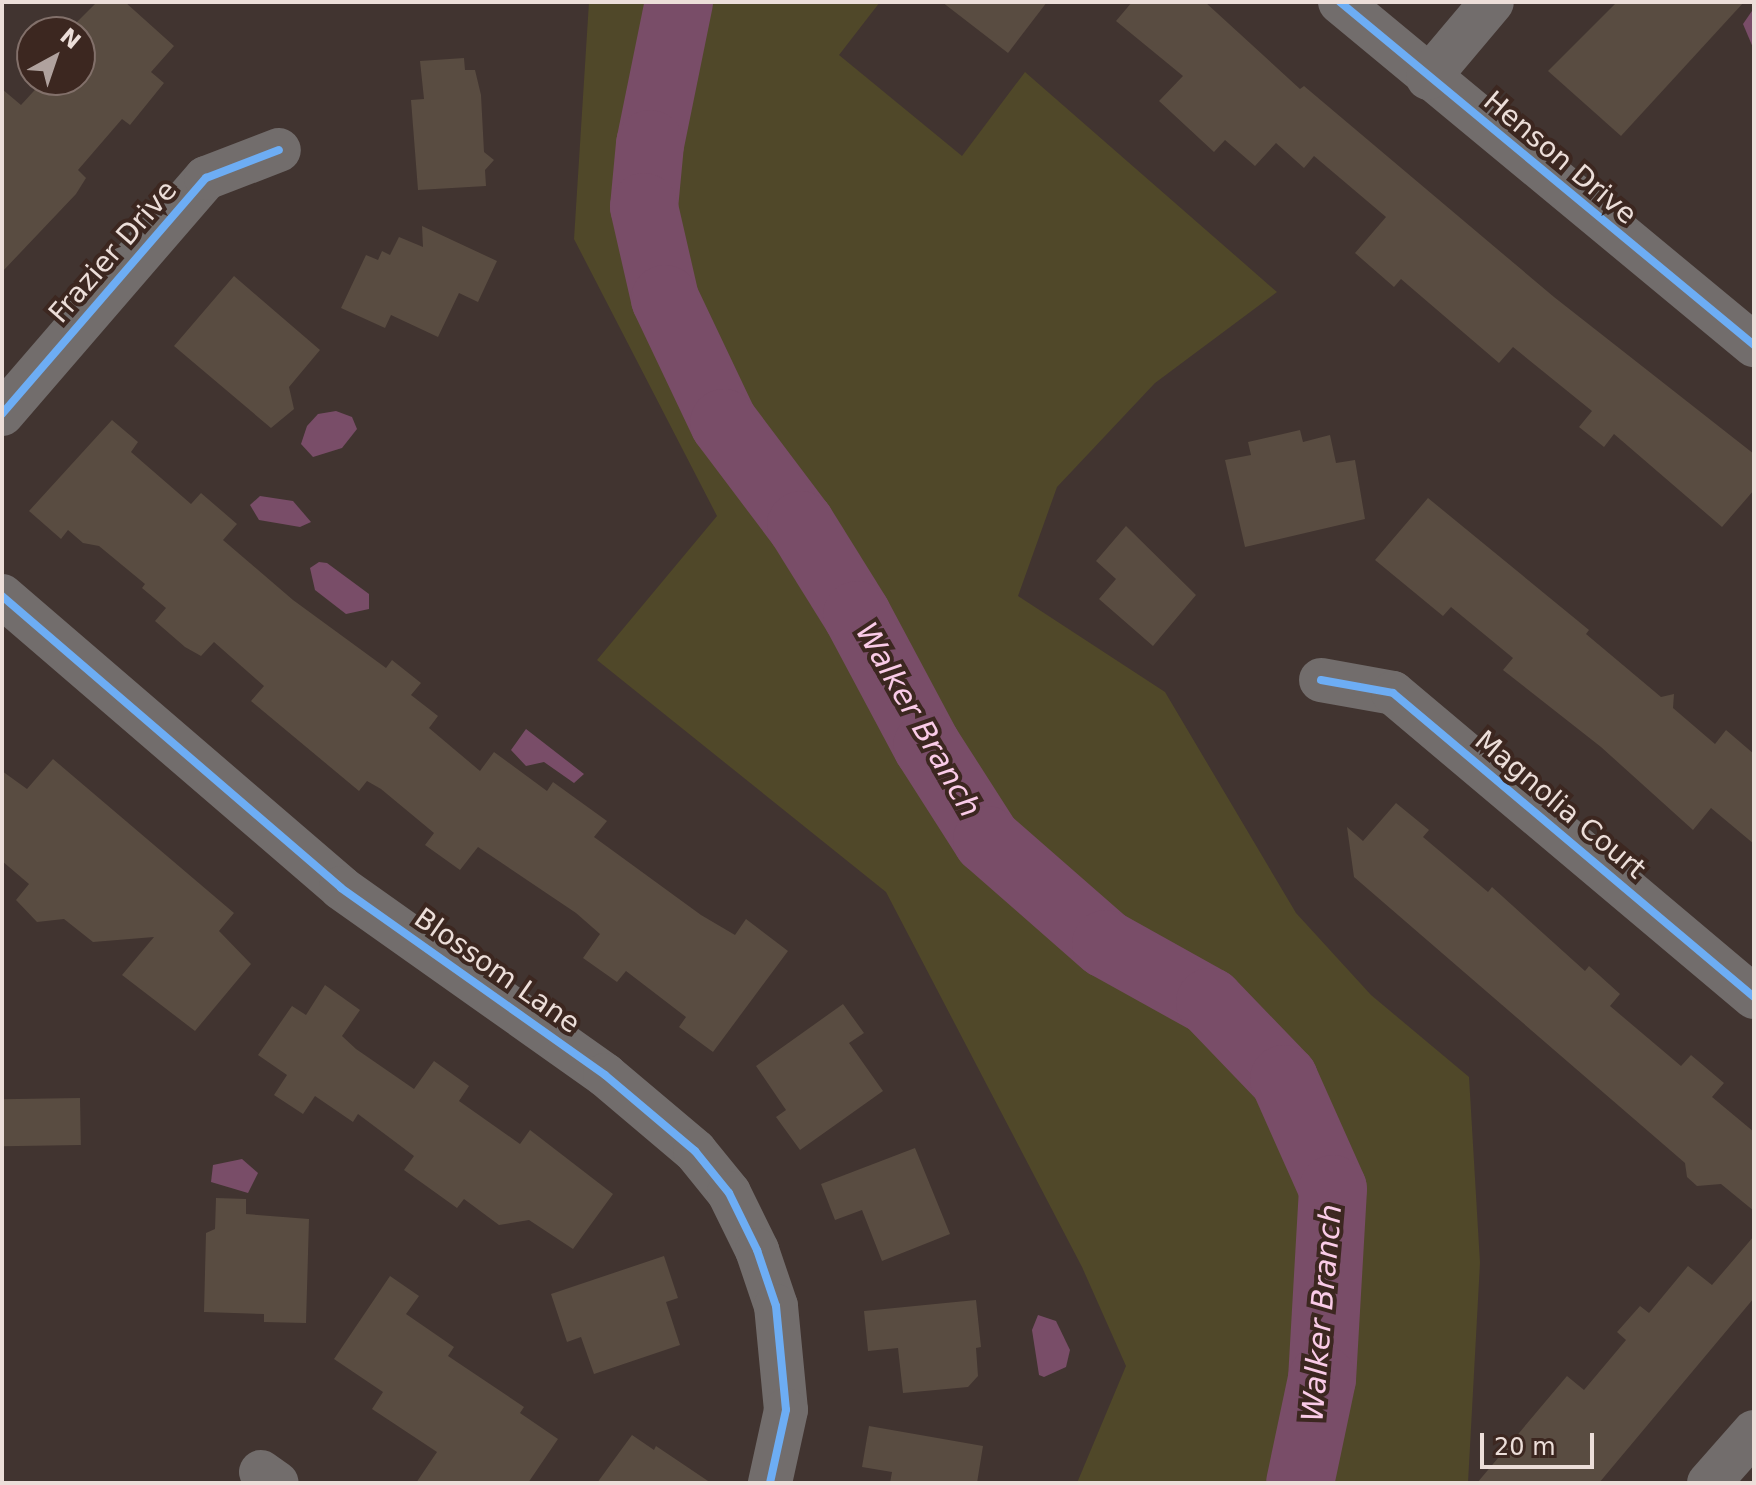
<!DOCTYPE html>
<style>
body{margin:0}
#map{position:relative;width:1756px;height:1485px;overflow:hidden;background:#413430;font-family:"DejaVu Sans",sans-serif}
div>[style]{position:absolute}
.green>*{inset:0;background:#504829}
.water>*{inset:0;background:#794d68}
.river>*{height:68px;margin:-34px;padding:0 34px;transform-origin:34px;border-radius:34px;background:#794d68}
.building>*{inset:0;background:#594c41;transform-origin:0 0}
.minor>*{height:44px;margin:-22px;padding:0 22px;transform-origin:22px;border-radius:22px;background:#726d6c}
.cycleway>*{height:8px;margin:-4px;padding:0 4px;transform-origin:4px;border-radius:4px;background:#6dadf4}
span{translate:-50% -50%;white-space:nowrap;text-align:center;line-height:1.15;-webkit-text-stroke:8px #3c2720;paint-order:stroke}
.street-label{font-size:28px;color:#ecded9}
.water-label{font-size:30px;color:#facbe7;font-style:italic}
.frame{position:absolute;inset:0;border:4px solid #ecded9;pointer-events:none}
.north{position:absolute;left:16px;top:16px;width:80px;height:80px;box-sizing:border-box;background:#3c2720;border:2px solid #82706a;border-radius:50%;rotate:40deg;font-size:22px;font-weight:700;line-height:32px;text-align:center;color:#ecded9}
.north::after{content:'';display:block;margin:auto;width:28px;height:36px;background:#b0a29e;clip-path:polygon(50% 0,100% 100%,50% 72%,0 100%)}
.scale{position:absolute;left:1480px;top:1433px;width:114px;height:36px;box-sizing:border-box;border:4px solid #ecded9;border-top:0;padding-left:10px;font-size:24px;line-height:28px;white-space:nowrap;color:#ecded9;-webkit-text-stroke:6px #3c2720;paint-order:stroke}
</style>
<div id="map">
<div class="green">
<i style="clip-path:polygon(589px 2px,880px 2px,839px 55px,962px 156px,1025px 72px,1277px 292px,1155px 383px,1057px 487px,1018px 596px,1165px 692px,1296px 913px,1371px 995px,1469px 1077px,1480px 1263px,1468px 1483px,1077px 1483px,1126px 1366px,1082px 1267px,886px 892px,597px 660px,717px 516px,574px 239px)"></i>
</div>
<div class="water">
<i style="clip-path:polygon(1754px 8px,1754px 50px,1743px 24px)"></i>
<i style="clip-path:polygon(336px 411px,352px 417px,357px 429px,342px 448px,313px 457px,301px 444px,307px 426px,318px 414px)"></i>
<i style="clip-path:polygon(260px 496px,293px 501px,311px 522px,300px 527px,259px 520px,250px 505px)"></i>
<i style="clip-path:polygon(319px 562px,327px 563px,369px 594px,369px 609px,346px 614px,315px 590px,310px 568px)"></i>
<i style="clip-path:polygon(526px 729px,584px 774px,574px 783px,544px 762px,526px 766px,511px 750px)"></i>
<i style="clip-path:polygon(242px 1159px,258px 1173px,248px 1193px,211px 1182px,213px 1165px)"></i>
<i style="clip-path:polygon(1038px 1315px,1056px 1321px,1070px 1350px,1066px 1367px,1044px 1377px,1039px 1375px,1032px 1330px)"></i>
</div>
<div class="river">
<i style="left:679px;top:2px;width:145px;rotate:101.5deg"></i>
<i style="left:650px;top:144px;width:63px;rotate:95.4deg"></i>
<i style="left:644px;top:207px;width:94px;rotate:77.1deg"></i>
<i style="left:665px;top:299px;width:137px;rotate:64.6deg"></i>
<i style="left:724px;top:423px;width:128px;rotate:53deg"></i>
<i style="left:801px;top:525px;width:106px;rotate:58.1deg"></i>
<i style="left:857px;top:615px;width:149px;rotate:61.9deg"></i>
<i style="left:927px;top:746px;width:112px;rotate:57.4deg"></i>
<i style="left:987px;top:840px;width:158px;rotate:41.2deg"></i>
<i style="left:1106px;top:944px;width:119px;rotate:29.1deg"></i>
<i style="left:1210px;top:1002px;width:107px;rotate:46.1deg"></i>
<i style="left:1284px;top:1079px;width:120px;rotate:66deg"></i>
<i style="left:1333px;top:1189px;width:190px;rotate:93.3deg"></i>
<i style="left:1322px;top:1379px;width:106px;rotate:101.9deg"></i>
</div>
<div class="building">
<i style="clip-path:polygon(97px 2px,125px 2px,174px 46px,151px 72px,164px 83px,130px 125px,122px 119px,78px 170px,86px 178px,76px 194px,2px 272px,2px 89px,21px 105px,44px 80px,80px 80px,80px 32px,67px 32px)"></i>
<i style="clip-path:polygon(942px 2px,1047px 2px,1008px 53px)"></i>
<i style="clip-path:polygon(1132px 2px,1205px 2px,1300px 89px,1304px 86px,1554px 297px,1754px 454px,1754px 490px,1722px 527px,1614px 434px,1604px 447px,1579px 427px,1592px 411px,1513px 347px,1499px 363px,1401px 279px,1394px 287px,1355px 253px,1386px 217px,1314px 156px,1304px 168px,1276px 143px,1255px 166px,1225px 140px,1214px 152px,1159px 101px,1183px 76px,1116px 21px)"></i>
<i style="clip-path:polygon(1617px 2px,1744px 2px,1621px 136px,1548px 71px)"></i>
<i style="clip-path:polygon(464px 58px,465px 70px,475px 70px,481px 95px,484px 152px,494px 160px,485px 170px,486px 186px,418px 190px,411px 100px,424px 99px,420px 61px)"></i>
<i style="clip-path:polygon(422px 226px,497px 261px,478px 302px,459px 293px,438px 337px,391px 315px,385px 328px,341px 308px,366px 255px,378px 260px,382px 251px,390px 255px,399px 237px,423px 247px)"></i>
<i style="clip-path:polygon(234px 276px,320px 350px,289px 387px,294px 409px,271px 428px,174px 346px)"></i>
<i style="clip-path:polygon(112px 420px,138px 442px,131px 452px,191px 504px,201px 493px,237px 524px,223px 540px,293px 600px,386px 668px,392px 660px,421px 683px,411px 695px,438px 716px,429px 728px,480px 771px,494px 752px,547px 791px,553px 782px,607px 821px,594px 837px,701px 915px,735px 935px,746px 919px,788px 951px,713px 1052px,679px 1027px,686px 1017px,626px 971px,617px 982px,583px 958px,600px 934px,576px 913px,478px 847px,460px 870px,425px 845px,434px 833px,381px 789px,367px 781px,359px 791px,251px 701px,264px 686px,214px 642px,201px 656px,185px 647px,155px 621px,166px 608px,142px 588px,145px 584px,99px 546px,83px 543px,68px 530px,61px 539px,29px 511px)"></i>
<i style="clip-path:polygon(1300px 430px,1303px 442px,1330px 435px,1336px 463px,1355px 460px,1365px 519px,1245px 547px,1225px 460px,1251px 455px,1248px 442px)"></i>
<i style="clip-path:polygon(1428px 498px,1589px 630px,1586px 634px,1661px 697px,1674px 694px,1673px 708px,1715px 744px,1726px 730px,1754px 754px,1754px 844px,1711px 808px,1693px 830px,1601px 747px,1503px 670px,1513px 658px,1451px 607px,1443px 616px,1375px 560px)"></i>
<i style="clip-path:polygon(1126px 526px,1196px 595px,1153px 646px,1099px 599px,1116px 579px,1096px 561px)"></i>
<i style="clip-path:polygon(53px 759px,234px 913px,219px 931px,251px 964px,195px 1031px,122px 975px,154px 937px,93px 942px,64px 919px,37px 922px,16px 900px,29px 884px,2px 861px,2px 771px,27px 789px)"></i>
<i style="clip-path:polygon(1396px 803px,1429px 830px,1423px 837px,1488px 892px,1492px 887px,1585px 971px,1589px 966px,1620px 994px,1610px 1006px,1681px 1066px,1691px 1055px,1724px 1083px,1712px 1097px,1754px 1132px,1754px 1211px,1721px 1184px,1697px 1186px,1687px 1177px,1685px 1163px,1354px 877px,1347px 827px,1363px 841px)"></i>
<i style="clip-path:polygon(325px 985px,360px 1010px,342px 1036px,356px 1049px,414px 1089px,434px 1061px,469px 1086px,459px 1101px,520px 1144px,530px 1130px,613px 1194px,573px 1249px,529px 1220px,499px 1225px,464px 1199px,457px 1208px,404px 1170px,414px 1156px,358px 1114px,353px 1122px,315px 1096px,303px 1114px,274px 1095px,287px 1075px,258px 1055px,292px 1006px,306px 1015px)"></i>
<i style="clip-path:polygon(843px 1004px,864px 1033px,849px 1043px,883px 1091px,800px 1150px,776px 1117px,786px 1110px,756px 1066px)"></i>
<i style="left:80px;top:1098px;width:47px;height:78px;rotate:89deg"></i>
<i style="clip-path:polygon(915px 1148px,950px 1234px,882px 1261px,862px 1210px,835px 1220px,821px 1184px)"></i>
<i style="clip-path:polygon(216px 1198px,246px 1199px,246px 1214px,309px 1219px,306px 1323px,264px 1322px,264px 1314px,204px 1312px,206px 1233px,215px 1229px)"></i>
<i style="clip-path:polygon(1754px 1236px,1754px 1298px,1599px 1483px,1477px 1483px,1567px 1376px,1584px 1390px,1626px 1340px,1617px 1332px,1640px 1306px,1649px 1313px,1688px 1266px,1712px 1285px)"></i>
<i style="clip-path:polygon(664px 1256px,678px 1298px,666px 1302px,680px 1345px,594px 1374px,581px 1337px,567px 1342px,551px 1294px)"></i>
<i style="clip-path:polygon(390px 1276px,419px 1296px,406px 1314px,454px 1347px,448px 1356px,524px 1407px,520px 1413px,558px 1439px,528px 1483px,416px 1483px,437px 1452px,372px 1409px,383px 1392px,334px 1359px)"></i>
<i style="clip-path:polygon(976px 1300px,981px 1347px,976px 1348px,978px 1376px,968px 1387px,903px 1393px,898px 1348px,868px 1351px,864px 1311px)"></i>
<i style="clip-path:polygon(869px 1426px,983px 1446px,977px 1483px,890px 1483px,892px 1472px,862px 1467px)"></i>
<i style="clip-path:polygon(632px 1435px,654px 1450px,656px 1446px,711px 1483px,597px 1483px)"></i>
</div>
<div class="minor">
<i style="left:1340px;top:2px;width:538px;rotate:39.64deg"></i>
<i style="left:1428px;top:78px;width:99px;rotate:-49.9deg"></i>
<i style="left:2px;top:414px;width:312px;rotate:-49.2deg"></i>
<i style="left:206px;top:178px;width:78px;rotate:-21deg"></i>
<i style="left:2px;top:596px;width:447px;rotate:40.7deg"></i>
<i style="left:341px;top:888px;width:324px;rotate:35.3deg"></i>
<i style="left:605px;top:1075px;width:118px;rotate:40.2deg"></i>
<i style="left:695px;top:1151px;width:54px;rotate:51deg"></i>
<i style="left:729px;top:1193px;width:64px;rotate:63.8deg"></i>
<i style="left:757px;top:1250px;width:59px;rotate:71.3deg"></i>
<i style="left:776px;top:1306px;width:104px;rotate:84.5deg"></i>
<i style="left:786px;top:1410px;width:75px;rotate:102.4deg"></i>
<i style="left:1321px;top:680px;width:73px;rotate:10.2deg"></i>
<i style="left:1393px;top:693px;width:472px;rotate:40.1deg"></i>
<i style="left:261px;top:1472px;width:19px;rotate:35deg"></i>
<i style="left:1709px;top:1483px;width:68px;rotate:-48.6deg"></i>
</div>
<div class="cycleway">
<i style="left:1340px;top:2px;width:538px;rotate:39.64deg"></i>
<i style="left:2px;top:414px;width:312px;rotate:-49.2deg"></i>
<i style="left:206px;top:178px;width:78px;rotate:-21deg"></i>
<i style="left:2px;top:596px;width:447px;rotate:40.7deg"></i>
<i style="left:341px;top:888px;width:324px;rotate:35.3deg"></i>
<i style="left:605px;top:1075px;width:118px;rotate:40.2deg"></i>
<i style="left:695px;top:1151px;width:54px;rotate:51deg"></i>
<i style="left:729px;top:1193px;width:64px;rotate:63.8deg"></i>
<i style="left:757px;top:1250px;width:59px;rotate:71.3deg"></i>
<i style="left:776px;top:1306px;width:104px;rotate:84.5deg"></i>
<i style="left:786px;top:1410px;width:75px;rotate:102.4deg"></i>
<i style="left:1321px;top:680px;width:73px;rotate:10.2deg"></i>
<i style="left:1393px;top:693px;width:472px;rotate:40.1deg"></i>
</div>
<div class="street-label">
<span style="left:1560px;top:158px;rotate:40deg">Henson Drive</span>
<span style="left:113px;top:252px;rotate:-49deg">Frazier Drive</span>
<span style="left:1560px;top:805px;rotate:40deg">Magnolia Court</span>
<span style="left:497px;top:971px;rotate:35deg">Blossom Lane</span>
</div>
<div class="water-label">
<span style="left:918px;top:720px;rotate:60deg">Walker Branch</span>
<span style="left:1322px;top:1313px;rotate:-85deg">Walker Branch</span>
</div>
<div class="frame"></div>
<div class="north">N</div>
<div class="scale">20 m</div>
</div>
